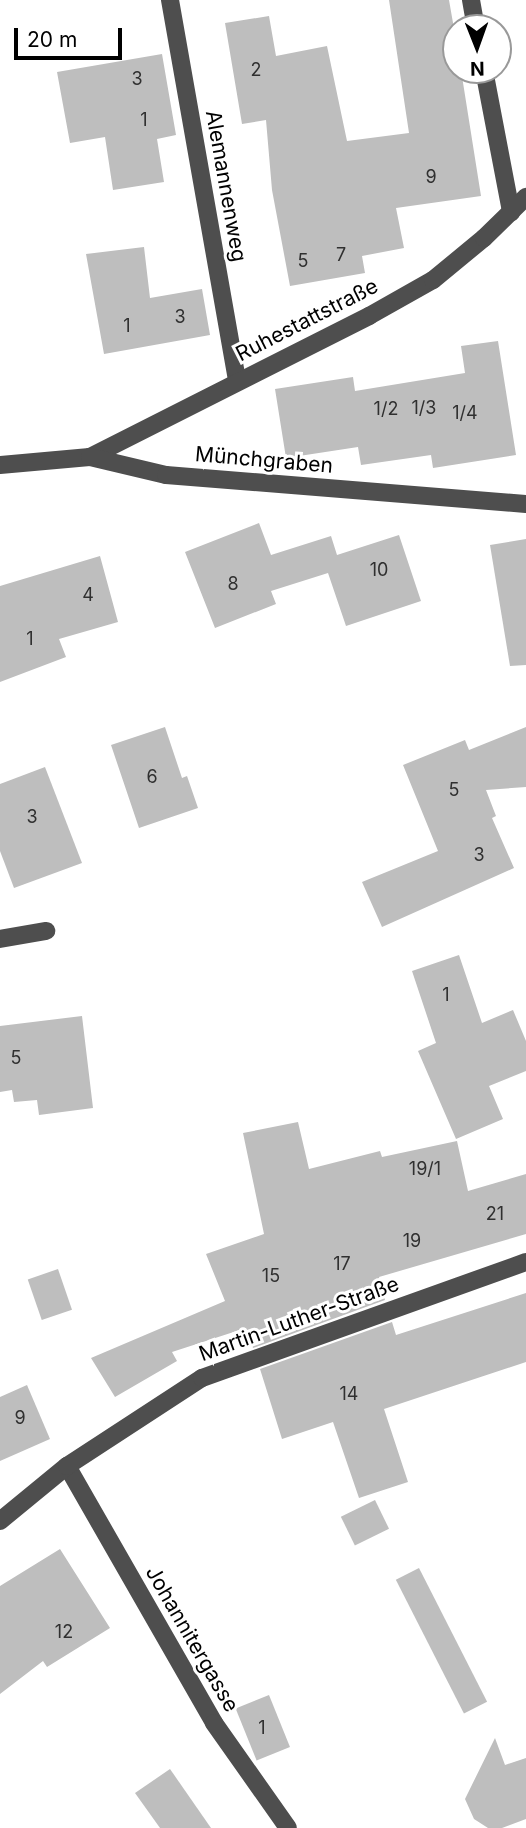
<!DOCTYPE html>
<meta charset="utf-8">
<style>
body{margin:0}
#map{position:relative;width:526px;height:1828px;overflow:hidden;background:#fff;font-family:Inter,sans-serif}
div>[style]{position:absolute}
.building>*{inset:0;background:#bebebe;transform-origin:0 0}
.minor>*{height:18px;margin:-9px;padding:0 9px;transform-origin:9px;border-radius:9px;background:#4e4e4e}
span{translate:-50% -50%;white-space:nowrap;text-align:center;line-height:1.15;-webkit-text-stroke:6px #fff;paint-order:stroke}
.number-label{font-size:18px;color:#303030}
.number-label span{-webkit-text-stroke-width:0}
.street-label{font-size:21px;color:#000}
.north{position:absolute;left:442px;top:14px;width:70px;height:70px;box-sizing:border-box;background:#fff;border:2px solid #999;border-radius:50%;rotate:179deg;font-size:19px;font-weight:700;line-height:28px;text-align:center;color:#000}
.north::after{content:'';display:block;margin:auto;width:24px;height:32px;background:#000;clip-path:polygon(50% 0,100% 100%,50% 72%,0 100%)}
.scale{position:absolute;left:14px;top:28px;width:108px;height:32px;box-sizing:border-box;border:4px solid #000;border-top:0;padding-left:9px;font-size:21px;line-height:24px;white-space:nowrap;color:#000;-webkit-text-stroke:5px #fff;paint-order:stroke}
</style>
<div id="map">
<div class="building">
<i style="clip-path:polygon(389px 0,449px 0,456px 40px,456px 70px,461px 70px,481px 196px,396px 208px,404px 248px,362px 256px,365px 273px,290px 286px,272px 190px,266px 120px,242px 124px,225px 23px,269px 16px,276px 56px,327px 46px,347px 141px,409px 133px)"></i>
<i style="clip-path:polygon(162px 54px,176px 135px,157px 139px,164px 182px,113px 190px,105px 137px,70px 143px,57px 72px)"></i>
<i style="clip-path:polygon(144px 247px,150px 298px,202px 289px,210px 335px,104px 354px,86px 254px)"></i>
<i style="clip-path:polygon(498px 341px,516px 455px,433px 468px,431px 455px,361px 465px,358px 447px,286px 458px,275px 389px,353px 377px,355px 391px,465px 373px,461px 346px)"></i>
<i style="clip-path:polygon(259px 523px,271px 555px,331px 536px,337px 555px,399px 535px,421px 601px,346px 626px,328px 573px,271px 591px,276px 604px,215px 628px,185px 552px)"></i>
<i style="clip-path:polygon(526px 539px,526px 665px,510px 666px,490px 545px)"></i>
<i style="clip-path:polygon(100px 556px,118px 622px,59px 639px,66px 657px,0 682px,0 586px)"></i>
<i style="clip-path:polygon(165px 727px,182px 778px,187px 776px,198px 808px,139px 828px,111px 745px)"></i>
<i style="clip-path:polygon(526px 727px,526px 787px,486px 790px,496px 816px,492px 818px,514px 868px,382px 927px,362px 882px,438px 851px,403px 765px,465px 740px,469px 750px)"></i>
<i style="clip-path:polygon(45px 767px,82px 863px,14px 888px,0 851px,0 784px)"></i>
<i style="clip-path:polygon(459px 955px,482px 1023px,513px 1010px,526px 1041px,526px 1071px,489px 1086px,503px 1119px,456px 1139px,418px 1051px,436px 1043px,412px 971px)"></i>
<i style="clip-path:polygon(82px 1016px,93px 1108px,39px 1115px,37px 1100px,14px 1102px,12px 1090px,0 1092px,0 1026px)"></i>
<i style="clip-path:polygon(298px 1122px,309px 1169px,380px 1151px,382px 1157px,457px 1141px,468px 1191px,526px 1174px,526px 1234px,379px 1277px,385px 1300px,253px 1348px,246px 1328px,172px 1352px,177px 1361px,115px 1397px,91px 1358px,225px 1301px,206px 1254px,264px 1234px,243px 1133px)"></i>
<i style="left:58px;top:1269px;width:43px;height:32px;rotate:71deg"></i>
<i style="clip-path:polygon(526px 1293px,526px 1362px,384px 1409px,408px 1482px,359px 1498px,333px 1422px,282px 1439px,260px 1369px,392px 1322px,396px 1335px)"></i>
<i style="clip-path:polygon(27px 1385px,50px 1439px,0 1461px,0 1397px)"></i>
<i style="left:375px;top:1500px;width:32px;height:38px;rotate:64deg"></i>
<i style="clip-path:polygon(60px 1549px,110px 1628px,47px 1667px,43px 1661px,0 1694px,0 1586px)"></i>
<i style="left:419px;top:1568px;width:150px;height:26px;rotate:63deg"></i>
<i style="left:269px;top:1695px;width:56px;height:36px;rotate:68deg"></i>
<i style="clip-path:polygon(495px 1738px,505px 1765px,526px 1758px,526px 1819px,502px 1828px,488px 1828px,474px 1819px,465px 1799px)"></i>
<i style="clip-path:polygon(170px 1769px,211px 1828px,160px 1828px,135px 1793px)"></i>
</div>
<div class="minor">
<i style="left:170px;top:0;width:387px;rotate:80deg"></i>
<i style="left:471px;top:0;width:28px;rotate:80deg"></i>
<i style="left:484px;top:70px;width:145px;rotate:79.2deg"></i>
<i style="left:90px;top:457px;width:313px;rotate:-26.8deg"></i>
<i style="left:369px;top:316px;width:73px;rotate:-29.4deg"></i>
<i style="left:433px;top:280px;width:66px;rotate:-39.5deg"></i>
<i style="left:484px;top:238px;width:59px;rotate:-44.3deg"></i>
<i style="left:0;top:465px;width:90px;rotate:-5.1deg"></i>
<i style="left:90px;top:457px;width:78px;rotate:13.3deg"></i>
<i style="left:166px;top:475px;width:361px;rotate:4.6deg"></i>
<i style="left:0;top:939px;width:47px;rotate:-9.9deg"></i>
<i style="left:67px;top:1466px;width:296px;rotate:60.2deg"></i>
<i style="left:214px;top:1723px;width:128px;rotate:54.8deg"></i>
<i style="left:0;top:1521px;width:87px;rotate:-39.4deg"></i>
<i style="left:67px;top:1466px;width:161px;rotate:-33.1deg"></i>
<i style="left:202px;top:1378px;width:344px;rotate:-19.7deg"></i>
</div>
<div class="number-label">
<span style="left:256px;top:70px">2</span>
<span style="left:137px;top:79px">3</span>
<span style="left:144px;top:120px">1</span>
<span style="left:431px;top:177px">9</span>
<span style="left:341px;top:255px">7</span>
<span style="left:303px;top:261px">5</span>
<span style="left:180px;top:317px">3</span>
<span style="left:127px;top:326px">1</span>
<span style="left:424px;top:408px">1/3</span>
<span style="left:386px;top:409px">1/2</span>
<span style="left:465px;top:413px">1/4</span>
<span style="left:379px;top:570px">10</span>
<span style="left:233px;top:584px">8</span>
<span style="left:88px;top:595px">4</span>
<span style="left:30px;top:639px">1</span>
<span style="left:152px;top:777px">6</span>
<span style="left:454px;top:790px">5</span>
<span style="left:32px;top:817px">3</span>
<span style="left:479px;top:855px">3</span>
<span style="left:446px;top:995px">1</span>
<span style="left:16px;top:1058px">5</span>
<span style="left:425px;top:1169px">19/1</span>
<span style="left:495px;top:1214px">21</span>
<span style="left:412px;top:1241px">19</span>
<span style="left:342px;top:1264px">17</span>
<span style="left:271px;top:1276px">15</span>
<span style="left:349px;top:1394px">14</span>
<span style="left:20px;top:1418px">9</span>
<span style="left:64px;top:1632px">12</span>
<span style="left:262px;top:1728px">1</span>
</div>
<div class="street-label">
<span style="left:226px;top:186px;rotate:80deg">Alemannenweg</span>
<span style="left:307px;top:320px;rotate:-27deg">Ruhestattstraße</span>
<span style="left:264px;top:460px;rotate:5deg">Münchgraben</span>
<span style="left:299px;top:1319px;rotate:-20deg">Martin-Luther-Straße</span>
<span style="left:192px;top:1639px;rotate:60deg">Johannitergasse</span>
</div>
<div class="north">N</div>
<div class="scale">20 m</div>
</div>
